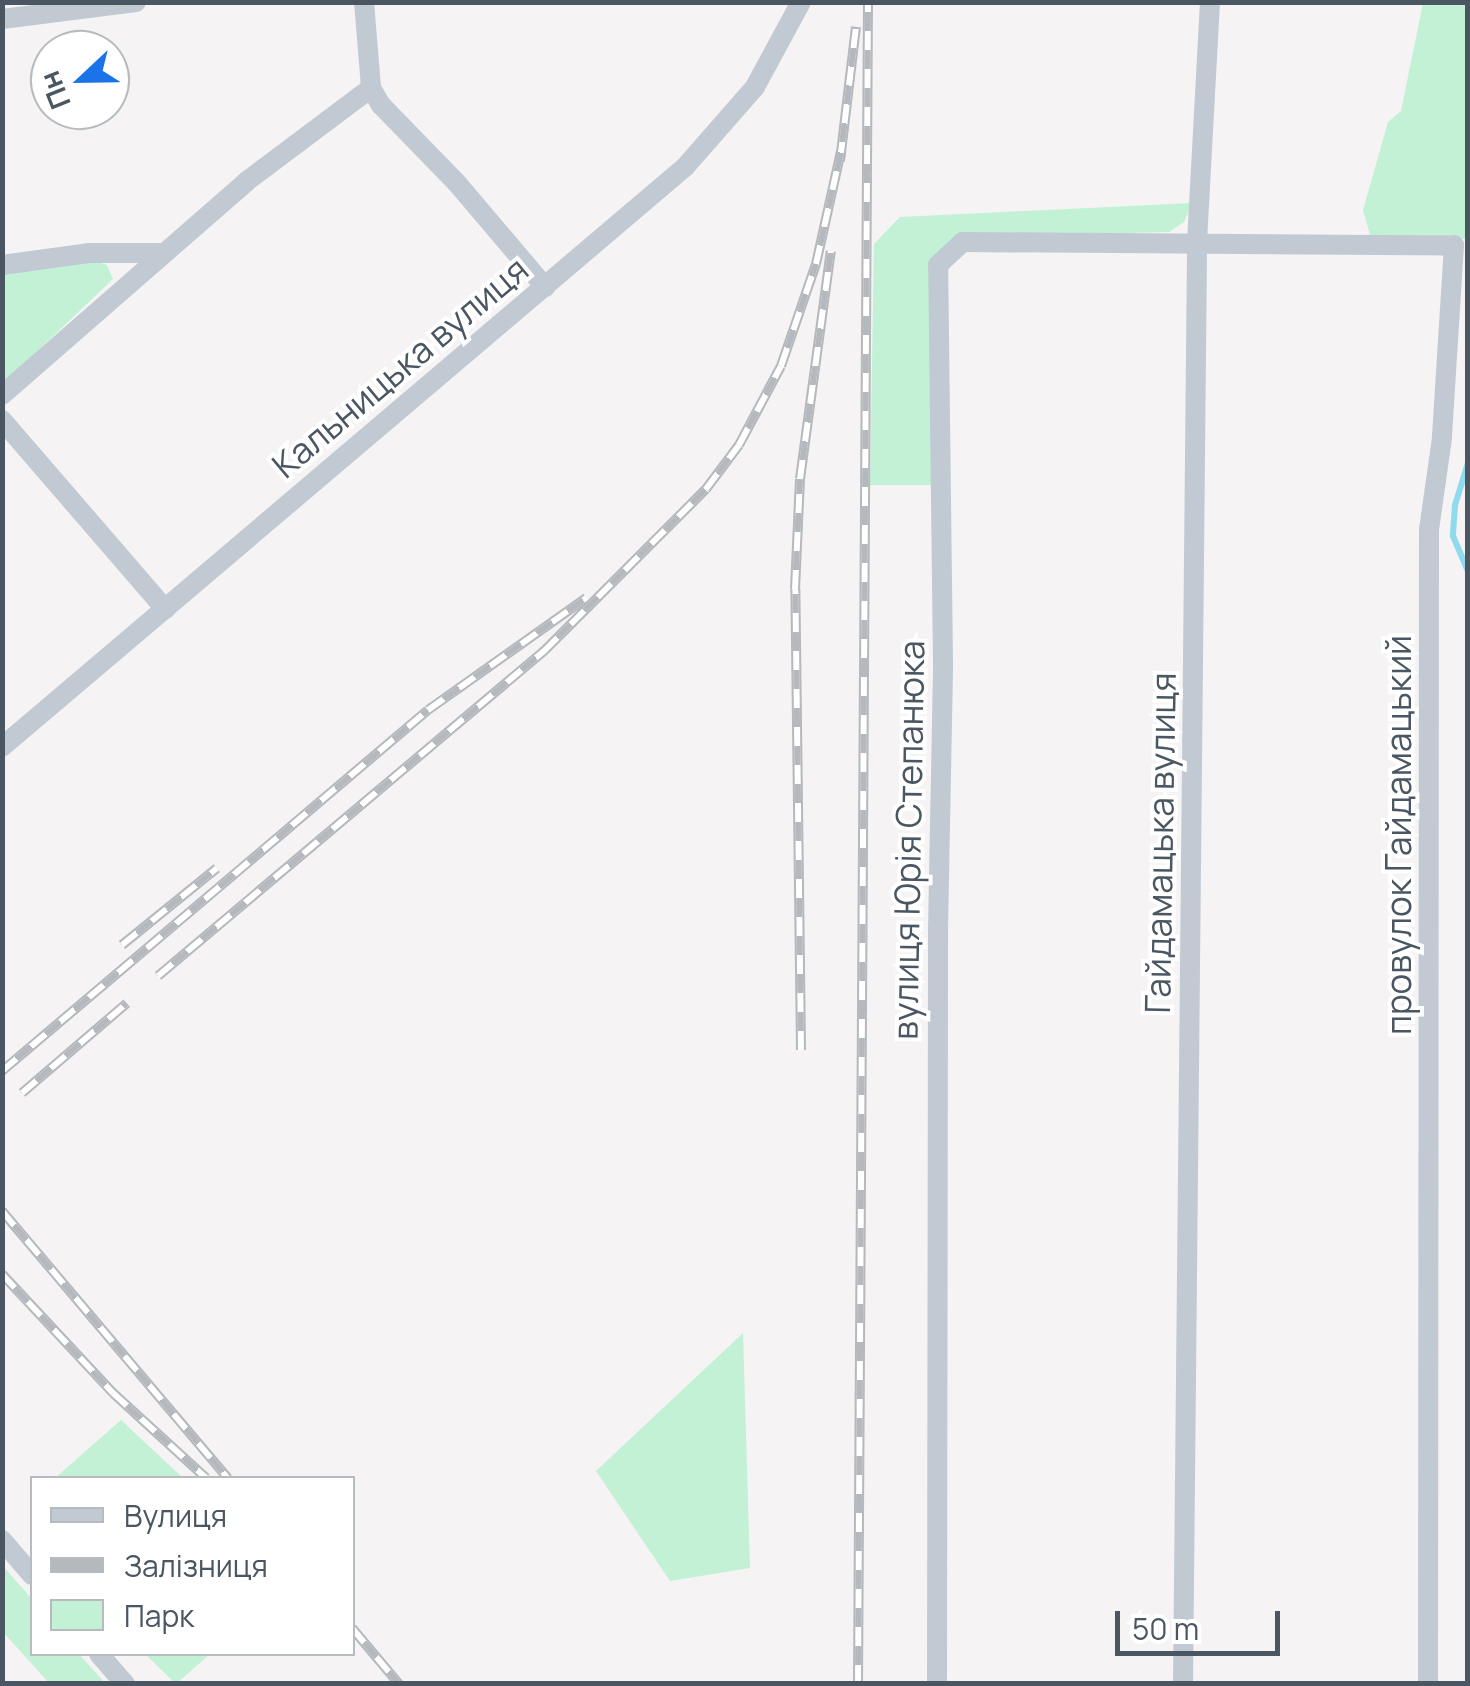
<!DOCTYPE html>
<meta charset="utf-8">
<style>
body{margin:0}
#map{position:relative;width:1470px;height:1686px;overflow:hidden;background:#f5f3f3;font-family:Manrope,sans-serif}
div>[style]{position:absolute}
.green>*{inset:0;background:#c3f1d5}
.stream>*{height:6px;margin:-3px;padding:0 3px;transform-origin:3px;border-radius:3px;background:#90daee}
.street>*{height:20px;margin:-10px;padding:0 10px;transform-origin:10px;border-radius:10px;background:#c1cad2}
.rail>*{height:10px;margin-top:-5px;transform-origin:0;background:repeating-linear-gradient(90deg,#fff 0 19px,#b5b8bd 0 38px);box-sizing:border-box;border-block:2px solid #b5b8bd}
span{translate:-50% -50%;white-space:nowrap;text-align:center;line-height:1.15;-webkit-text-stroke:8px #fff;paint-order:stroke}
.street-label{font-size:35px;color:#4a5661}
.frame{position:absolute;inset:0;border:5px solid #4a5661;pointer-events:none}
.legend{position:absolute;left:30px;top:1476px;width:325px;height:180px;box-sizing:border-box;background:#fff;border:2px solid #b7bbc0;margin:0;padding:12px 18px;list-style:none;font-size:30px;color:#4a5661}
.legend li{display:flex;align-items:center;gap:20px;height:50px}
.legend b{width:50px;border:2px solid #b7bbc0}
.north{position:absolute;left:30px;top:30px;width:100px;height:100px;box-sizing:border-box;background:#fff;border:2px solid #b7bbc0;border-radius:50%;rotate:248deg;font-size:28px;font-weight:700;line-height:40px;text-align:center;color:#4a5661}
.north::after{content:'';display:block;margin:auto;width:35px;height:45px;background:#1a73e8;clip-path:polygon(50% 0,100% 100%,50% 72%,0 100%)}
.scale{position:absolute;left:1115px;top:1611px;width:165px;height:45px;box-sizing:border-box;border:5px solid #4a5661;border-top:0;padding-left:12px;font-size:30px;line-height:35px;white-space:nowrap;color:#4a5661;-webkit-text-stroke:8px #fff;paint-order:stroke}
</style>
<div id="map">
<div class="green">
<i style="clip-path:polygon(1423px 3px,1467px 3px,1467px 239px,1370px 235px,1363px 210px,1388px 122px,1401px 111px)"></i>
<i style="clip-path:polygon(1192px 203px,1184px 222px,1169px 232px,962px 237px,934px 262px,934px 485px,870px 485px,874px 244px,900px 217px)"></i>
<i style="clip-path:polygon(88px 259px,107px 265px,113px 279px,3px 384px,3px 270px)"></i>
<i style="clip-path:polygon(743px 1333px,750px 1568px,670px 1581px,596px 1471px)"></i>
<i style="clip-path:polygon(121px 1420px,183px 1478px,55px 1478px)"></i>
<i style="clip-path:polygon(2px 1565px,32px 1599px,32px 1654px,79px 1654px,105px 1683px,49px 1683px,3px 1632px)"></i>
<i style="clip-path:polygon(145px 1654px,210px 1654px,176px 1684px)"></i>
</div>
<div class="stream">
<i style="left:1468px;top:332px;width:56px;rotate:90deg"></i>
<i style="left:1468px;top:463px;width:44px;rotate:107.2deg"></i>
<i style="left:1455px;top:505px;width:31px;rotate:94deg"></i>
<i style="left:1453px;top:536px;width:38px;rotate:67deg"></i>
</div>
<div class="street">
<i style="left:364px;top:2px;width:86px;rotate:85.3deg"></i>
<i style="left:371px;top:88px;width:20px;rotate:60deg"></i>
<i style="left:381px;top:105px;width:107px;rotate:45.8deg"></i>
<i style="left:456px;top:182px;width:138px;rotate:49.7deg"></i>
<i style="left:2px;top:19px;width:135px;rotate:-7.2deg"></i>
<i style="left:2px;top:265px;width:89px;rotate:-7.8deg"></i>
<i style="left:90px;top:253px;width:73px"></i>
<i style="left:2px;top:395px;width:325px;rotate:-41.1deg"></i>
<i style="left:247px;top:181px;width:155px;rotate:-36.9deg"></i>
<i style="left:2px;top:420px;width:250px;rotate:49.2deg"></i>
<i style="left:2px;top:747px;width:896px;rotate:-40.34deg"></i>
<i style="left:685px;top:167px;width:106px;rotate:-48.8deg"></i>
<i style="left:755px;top:87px;width:97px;rotate:-61.6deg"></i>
<i style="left:2px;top:1540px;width:46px;rotate:49.4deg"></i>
<i style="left:99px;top:1654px;width:40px;rotate:49deg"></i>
<i style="left:937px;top:1684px;width:754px;rotate:-89.92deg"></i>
<i style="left:938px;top:930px;width:267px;rotate:-88.9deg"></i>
<i style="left:943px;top:663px;width:398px;rotate:-90.7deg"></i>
<i style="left:938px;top:265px;width:34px;rotate:-43deg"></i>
<i style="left:963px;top:242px;width:491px;rotate:0.4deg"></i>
<i style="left:1454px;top:245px;width:193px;rotate:93.6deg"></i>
<i style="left:1442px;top:438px;width:92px;rotate:98.1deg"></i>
<i style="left:1429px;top:529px;width:1155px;rotate:90.05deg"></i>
<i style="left:1183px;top:1684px;width:1442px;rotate:-89.44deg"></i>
<i style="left:1197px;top:242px;width:240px;rotate:-86.9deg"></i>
</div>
<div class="rail">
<i style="left:840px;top:161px;width:135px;rotate:-83.2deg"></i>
<i style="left:122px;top:945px;width:122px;rotate:-39deg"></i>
<i style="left:158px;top:976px;width:505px;rotate:-40.1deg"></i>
<i style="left:544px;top:651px;width:229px;rotate:-45deg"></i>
<i style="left:706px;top:489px;width:55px;rotate:-53.1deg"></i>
<i style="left:739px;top:445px;width:89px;rotate:-62deg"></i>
<i style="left:781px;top:366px;width:108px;rotate:-71.1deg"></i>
<i style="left:816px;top:264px;width:116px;rotate:-77.5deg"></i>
<i style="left:801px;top:1050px;width:461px;rotate:-90.7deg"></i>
<i style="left:795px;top:589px;width:110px;rotate:-87.4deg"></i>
<i style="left:800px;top:479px;width:230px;rotate:-82.3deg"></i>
<i style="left:2px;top:1071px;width:558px;rotate:-40.28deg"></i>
<i style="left:428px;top:710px;width:194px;rotate:-35.3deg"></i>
<i style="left:22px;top:1093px;width:138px;rotate:-40.6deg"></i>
<i style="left:2px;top:1211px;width:350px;rotate:49.8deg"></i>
<i style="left:2px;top:1274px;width:163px;rotate:47deg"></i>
<i style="left:113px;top:1393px;width:126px;rotate:42.4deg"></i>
<i style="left:352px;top:1628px;width:73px;rotate:50deg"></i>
<i style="left:858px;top:1684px;width:1682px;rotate:-89.66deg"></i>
</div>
<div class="street-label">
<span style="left:400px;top:367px;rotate:-40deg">Кальницька вулиця</span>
<span style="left:1398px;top:835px;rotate:-90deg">провулок Гайдамацький</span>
<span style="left:908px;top:840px;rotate:-89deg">вулиця Юрія Степанюка</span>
<span style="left:1160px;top:843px;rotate:-89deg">Гайдамацька вулиця</span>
</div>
<div class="frame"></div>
<ul class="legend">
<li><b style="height:12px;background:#c1cad2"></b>Вулиця</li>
<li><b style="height:12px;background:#b5b8bd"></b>Залізниця</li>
<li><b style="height:28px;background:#c3f1d5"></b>Парк</li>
</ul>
<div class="north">Пн</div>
<div class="scale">50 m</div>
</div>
